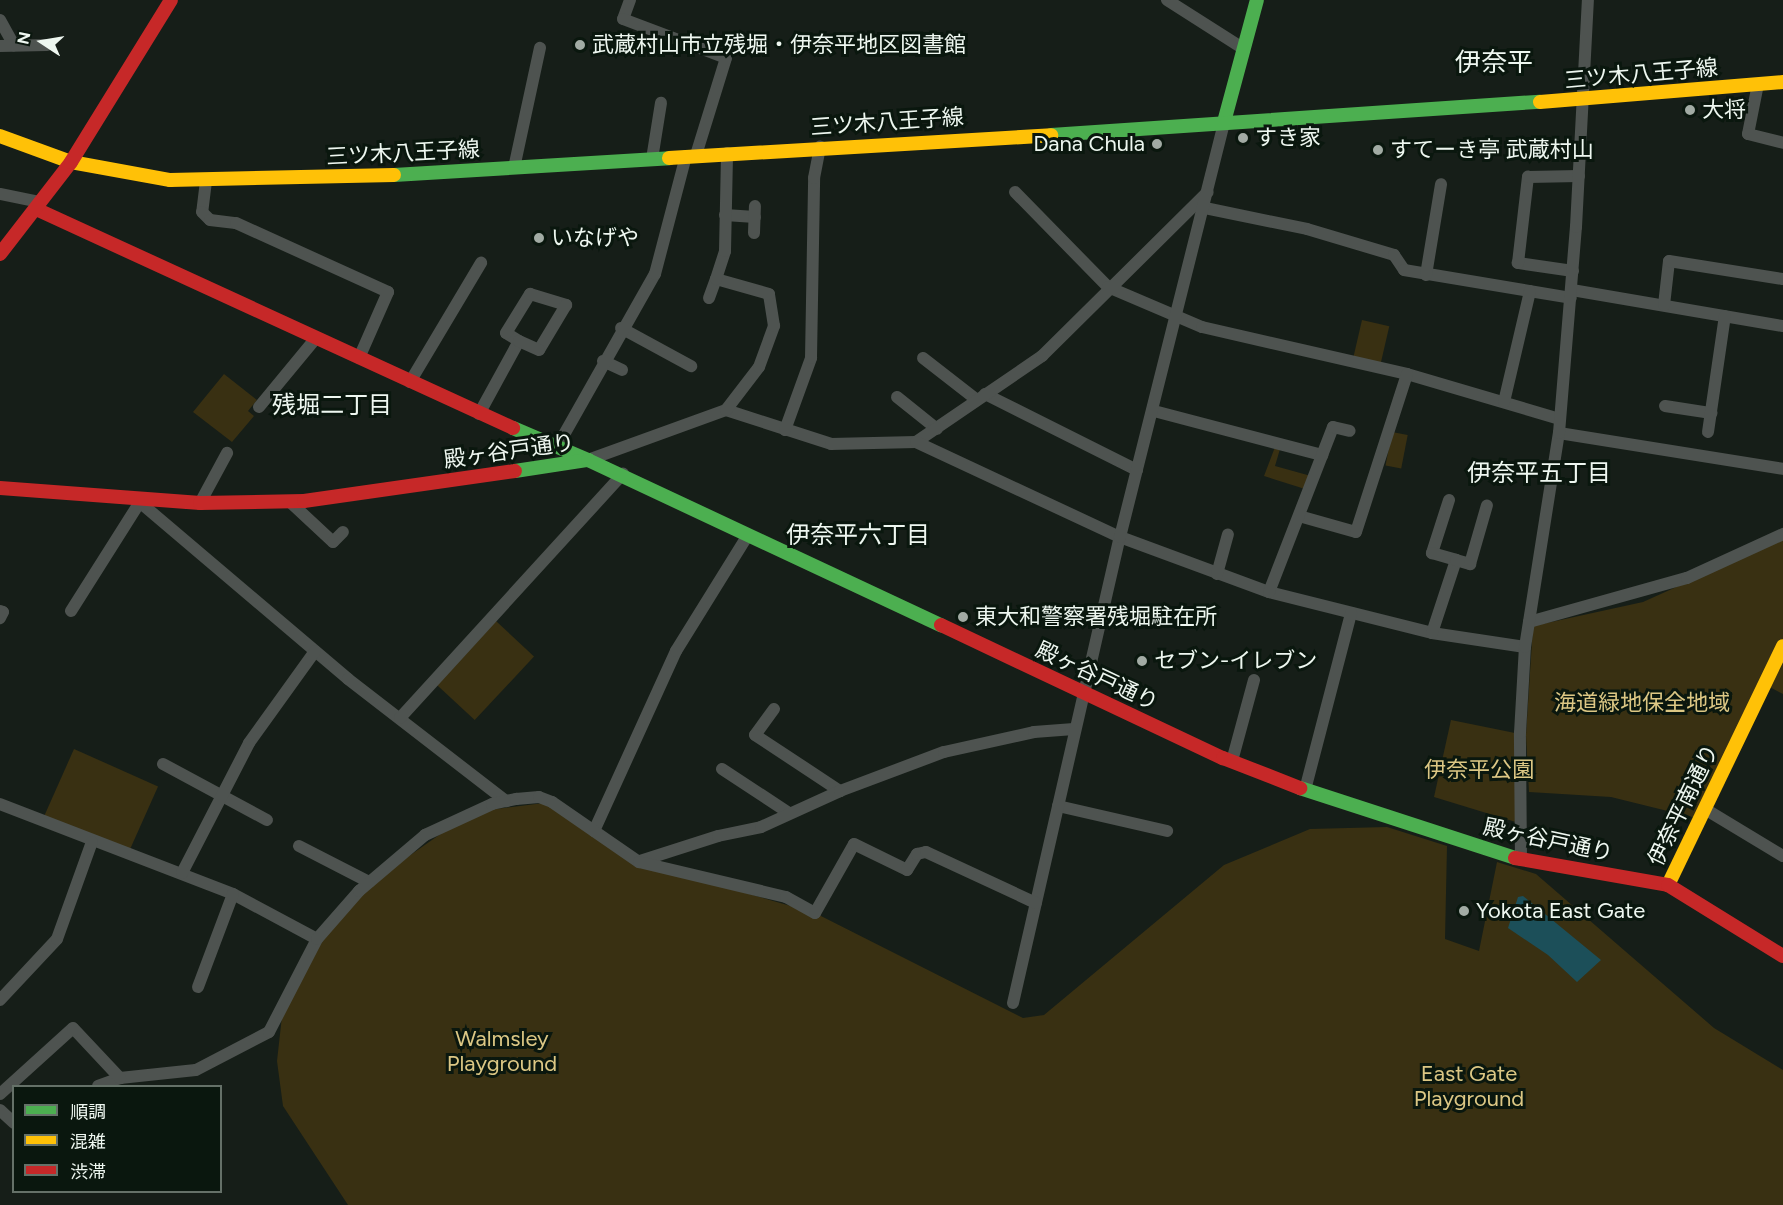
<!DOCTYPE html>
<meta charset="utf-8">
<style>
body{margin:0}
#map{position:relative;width:1783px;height:1205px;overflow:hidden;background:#161e18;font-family:Figtree,"Noto Sans JP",sans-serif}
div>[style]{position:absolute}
.green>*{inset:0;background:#393012;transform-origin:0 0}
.water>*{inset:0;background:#1c4f59}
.street>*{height:12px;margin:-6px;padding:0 6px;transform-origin:6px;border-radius:6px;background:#4e5350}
.fast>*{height:14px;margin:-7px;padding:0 7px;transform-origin:7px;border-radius:7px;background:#4caf50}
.slow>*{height:14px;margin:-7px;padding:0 7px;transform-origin:7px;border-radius:7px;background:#ffc107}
.jam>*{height:14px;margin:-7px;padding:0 7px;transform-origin:7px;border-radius:7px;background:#c62828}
.dots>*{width:16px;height:16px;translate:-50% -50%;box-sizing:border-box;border:3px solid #0a170e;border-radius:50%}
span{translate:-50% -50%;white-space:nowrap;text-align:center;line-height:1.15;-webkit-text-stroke:6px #0a170e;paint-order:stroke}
.poi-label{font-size:22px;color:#eef7f0}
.left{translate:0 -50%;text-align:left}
.right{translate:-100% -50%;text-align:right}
.street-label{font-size:22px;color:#eef7f0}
.park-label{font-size:22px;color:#dcc784}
.neighbourhood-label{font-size:24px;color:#eef7f0}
.quarter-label{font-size:26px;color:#eef7f0}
.legend{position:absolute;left:12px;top:1085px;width:210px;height:108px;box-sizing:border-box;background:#0a170e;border:2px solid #657168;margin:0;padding:8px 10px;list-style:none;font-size:18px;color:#eef7f0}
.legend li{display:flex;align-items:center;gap:12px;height:30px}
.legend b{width:30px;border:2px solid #657168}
.north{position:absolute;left:12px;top:12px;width:60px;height:60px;-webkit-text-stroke:4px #0a170e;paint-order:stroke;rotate:282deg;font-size:16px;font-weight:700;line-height:24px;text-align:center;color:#eef7f0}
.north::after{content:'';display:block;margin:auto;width:21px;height:27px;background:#eef7f0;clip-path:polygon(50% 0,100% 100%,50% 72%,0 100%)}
</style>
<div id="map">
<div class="green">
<i style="left:1362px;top:320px;width:28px;height:38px;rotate:13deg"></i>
<i style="clip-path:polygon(224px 374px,257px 400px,248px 411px,254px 416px,232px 442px,193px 412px)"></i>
<i style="left:1392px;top:432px;width:16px;height:34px;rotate:11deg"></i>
<i style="clip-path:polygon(1275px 447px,1280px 449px,1275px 466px,1311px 476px,1305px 489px,1264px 476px)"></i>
<i style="clip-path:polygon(1783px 539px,1783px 694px,1762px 683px,1696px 818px,1611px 797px,1529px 792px,1526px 735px,1533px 626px,1643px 602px)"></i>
<i style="left:496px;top:621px;width:52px;height:87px;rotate:43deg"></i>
<i style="clip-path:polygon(1451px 720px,1515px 733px,1519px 823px,1434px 797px)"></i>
<i style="left:74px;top:749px;width:92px;height:76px;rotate:24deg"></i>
<i style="clip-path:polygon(552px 802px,639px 862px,815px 913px,1023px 1018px,1044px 1015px,1224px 865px,1310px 829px,1387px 827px,1447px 846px,1445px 939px,1479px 951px,1497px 862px,1536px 874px,1714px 1028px,1783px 1070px,1783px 1205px,348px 1205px,283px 1106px,277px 1061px,283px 1007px,298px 975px,359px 891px,472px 812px)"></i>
</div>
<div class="water">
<i style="clip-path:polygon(1523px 896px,1601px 960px,1577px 982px,1548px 955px,1508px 928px,1518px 897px)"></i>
</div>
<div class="street">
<i style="left:630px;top:0;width:20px;rotate:110deg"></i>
<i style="left:623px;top:19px;width:110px;rotate:20.7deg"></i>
<i style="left:726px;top:58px;width:102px;rotate:107.2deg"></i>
<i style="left:1167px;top:0;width:91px;rotate:32.5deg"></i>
<i style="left:0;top:20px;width:29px;rotate:61deg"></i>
<i style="left:0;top:46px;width:47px;rotate:-1.2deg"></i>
<i style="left:1758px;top:84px;width:51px;rotate:101.3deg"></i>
<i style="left:1748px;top:134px;width:36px;rotate:14deg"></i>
<i style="left:652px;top:159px;width:57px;rotate:-80.9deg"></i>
<i style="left:514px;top:168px;width:123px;rotate:-77.8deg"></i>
<i style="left:206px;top:181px;width:31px;rotate:97deg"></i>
<i style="left:202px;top:212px;width:11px;rotate:45deg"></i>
<i style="left:210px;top:220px;width:26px;rotate:7deg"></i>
<i style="left:236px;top:223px;width:167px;rotate:24.4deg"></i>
<i style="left:388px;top:292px;width:72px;rotate:113.7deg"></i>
<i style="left:1015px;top:192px;width:133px;rotate:45.6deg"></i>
<i style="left:1108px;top:287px;width:102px;rotate:23.1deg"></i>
<i style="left:1202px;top:327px;width:210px;rotate:12.9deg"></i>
<i style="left:1407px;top:374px;width:159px;rotate:16.4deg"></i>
<i style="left:0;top:194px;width:41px;rotate:11.3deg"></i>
<i style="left:1205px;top:208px;width:104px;rotate:11.6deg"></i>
<i style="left:1307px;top:229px;width:91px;rotate:16.6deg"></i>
<i style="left:1394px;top:255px;width:18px;rotate:56deg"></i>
<i style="left:1404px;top:270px;width:169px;rotate:9.5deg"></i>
<i style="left:725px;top:215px;width:30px;rotate:4deg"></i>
<i style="left:754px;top:233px;width:27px;rotate:-88deg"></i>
<i style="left:1573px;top:271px;width:56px;rotate:-171.7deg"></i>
<i style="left:1518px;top:263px;width:87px;rotate:-83.4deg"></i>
<i style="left:1528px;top:177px;width:51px;rotate:-1.1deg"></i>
<i style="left:1426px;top:275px;width:92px;rotate:-80.6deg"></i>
<i style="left:1572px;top:290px;width:214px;rotate:9.7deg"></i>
<i style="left:709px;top:298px;width:20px;rotate:-70deg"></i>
<i style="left:1664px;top:305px;width:44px;rotate:-83.5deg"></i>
<i style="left:1669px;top:261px;width:115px;rotate:9deg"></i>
<i style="left:621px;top:328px;width:80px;rotate:28.5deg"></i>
<i style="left:923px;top:358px;width:68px;rotate:37.9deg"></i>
<i style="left:603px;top:361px;width:21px;rotate:25deg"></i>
<i style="left:410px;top:382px;width:139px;rotate:-59.2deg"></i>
<i style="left:985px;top:394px;width:170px;rotate:26.6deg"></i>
<i style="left:897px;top:397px;width:51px;rotate:38.7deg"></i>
<i style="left:1504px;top:402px;width:114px;rotate:-76.8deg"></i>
<i style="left:1665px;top:406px;width:47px;rotate:8.7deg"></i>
<i style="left:259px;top:407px;width:89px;rotate:-50.4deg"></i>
<i style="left:726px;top:410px;width:110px;rotate:17.9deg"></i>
<i style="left:831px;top:444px;width:85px;rotate:-1.3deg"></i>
<i style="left:916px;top:442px;width:153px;rotate:-34.3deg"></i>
<i style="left:1042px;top:356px;width:233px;rotate:-44.7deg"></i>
<i style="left:1154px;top:411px;width:174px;rotate:14.7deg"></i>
<i style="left:479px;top:414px;width:83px;rotate:-61.3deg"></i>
<i style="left:519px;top:341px;width:15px;rotate:-148deg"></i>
<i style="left:506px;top:333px;width:46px;rotate:-58.4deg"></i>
<i style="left:530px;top:294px;width:38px;rotate:17deg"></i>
<i style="left:566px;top:305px;width:52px;rotate:121deg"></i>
<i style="left:539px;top:350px;width:22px;rotate:-156deg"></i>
<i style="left:785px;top:430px;width:77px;rotate:-70.1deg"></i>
<i style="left:811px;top:358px;width:180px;rotate:-89deg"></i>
<i style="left:814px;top:178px;width:32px;rotate:-79deg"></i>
<i style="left:1708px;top:432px;width:117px;rotate:-81.7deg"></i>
<i style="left:1559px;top:433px;width:227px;rotate:9.1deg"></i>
<i style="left:916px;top:442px;width:225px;rotate:25deg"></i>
<i style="left:1120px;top:537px;width:159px;rotate:20.3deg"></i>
<i style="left:1269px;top:592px;width:168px;rotate:14.1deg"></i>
<i style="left:1432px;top:633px;width:94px;rotate:8.6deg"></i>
<i style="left:557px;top:447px;width:199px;rotate:-60.5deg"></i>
<i style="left:655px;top:274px;width:122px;rotate:-75.3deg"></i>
<i style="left:588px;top:460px;width:147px;rotate:-19.9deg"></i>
<i style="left:726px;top:410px;width:54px;rotate:-52.5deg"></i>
<i style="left:759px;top:367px;width:44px;rotate:-69.9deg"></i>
<i style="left:774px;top:326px;width:32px;rotate:-99deg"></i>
<i style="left:769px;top:294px;width:55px;rotate:-164.2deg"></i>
<i style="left:716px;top:279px;width:29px;rotate:-72deg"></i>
<i style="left:725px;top:251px;width:98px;rotate:-88.8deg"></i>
<i style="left:136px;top:499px;width:278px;rotate:40.3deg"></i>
<i style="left:348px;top:679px;width:200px;rotate:37.7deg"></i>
<i style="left:1449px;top:500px;width:56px;rotate:107.8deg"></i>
<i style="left:1432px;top:553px;width:25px;rotate:16deg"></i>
<i style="left:289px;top:501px;width:60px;rotate:43deg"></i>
<i style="left:333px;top:542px;width:14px;rotate:-45deg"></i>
<i style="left:200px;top:503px;width:57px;rotate:-61.6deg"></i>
<i style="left:1299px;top:516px;width:59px;rotate:15.7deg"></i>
<i style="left:1356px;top:532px;width:166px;rotate:-72.1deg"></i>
<i style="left:1217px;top:574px;width:41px;rotate:-74.6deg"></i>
<i style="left:1269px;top:592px;width:177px;rotate:-68.8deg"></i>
<i style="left:1333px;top:427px;width:17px;rotate:13deg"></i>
<i style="left:0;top:611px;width:3px;rotate:18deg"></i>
<i style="left:3px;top:612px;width:7px;rotate:117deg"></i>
<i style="left:71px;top:611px;width:129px;rotate:-57.7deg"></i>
<i style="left:1529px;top:622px;width:164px;rotate:-15.6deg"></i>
<i style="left:1687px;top:578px;width:106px;rotate:-24.6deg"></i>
<i style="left:1432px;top:633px;width:77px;rotate:-71.8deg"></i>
<i style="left:1456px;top:560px;width:15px;rotate:16deg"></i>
<i style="left:1470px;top:564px;width:61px;rotate:-73.9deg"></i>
<i style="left:774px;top:709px;width:32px;rotate:126deg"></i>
<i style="left:755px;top:735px;width:102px;rotate:33.4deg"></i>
<i style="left:400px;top:718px;width:331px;rotate:-47.6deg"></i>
<i style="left:1232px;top:761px;width:84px;rotate:-74.8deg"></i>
<i style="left:163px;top:764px;width:118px;rotate:28.3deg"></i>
<i style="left:722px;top:769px;width:80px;rotate:33.3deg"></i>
<i style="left:1305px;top:790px;width:183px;rotate:-75.4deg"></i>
<i style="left:0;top:804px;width:250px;rotate:21.1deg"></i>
<i style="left:233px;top:894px;width:95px;rotate:28.2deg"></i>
<i style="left:1058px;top:806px;width:112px;rotate:12.9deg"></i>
<i style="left:1705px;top:809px;width:91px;rotate:31.1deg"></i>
<i style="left:594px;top:831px;width:198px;rotate:-65.5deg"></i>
<i style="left:676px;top:651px;width:137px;rotate:-58.2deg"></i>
<i style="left:299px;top:846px;width:79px;rotate:27.2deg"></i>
<i style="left:1521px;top:860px;width:127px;rotate:-90.5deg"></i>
<i style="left:1520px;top:733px;width:86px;rotate:-86.7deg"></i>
<i style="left:1525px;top:647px;width:217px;rotate:-81deg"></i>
<i style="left:1559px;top:433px;width:207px;rotate:-85.3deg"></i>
<i style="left:1576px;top:227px;width:227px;rotate:-87deg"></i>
<i style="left:640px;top:861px;width:82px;rotate:-17.8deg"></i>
<i style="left:718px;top:836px;width:44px;rotate:-11.8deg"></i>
<i style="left:761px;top:827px;width:87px;rotate:-24.5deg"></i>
<i style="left:840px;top:791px;width:111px;rotate:-20.6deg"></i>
<i style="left:944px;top:752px;width:92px;rotate:-12.5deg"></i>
<i style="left:1034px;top:732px;width:40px;rotate:-4.3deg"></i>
<i style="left:182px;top:873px;width:146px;rotate:-62.7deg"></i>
<i style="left:249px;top:743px;width:113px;rotate:-54.3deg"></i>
<i style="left:198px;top:987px;width:99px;rotate:-69.4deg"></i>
<i style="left:0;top:1000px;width:83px;rotate:-46.9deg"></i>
<i style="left:57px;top:939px;width:103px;rotate:-70.2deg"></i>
<i style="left:1013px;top:1003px;width:478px;rotate:-77.1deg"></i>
<i style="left:1120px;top:537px;width:428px;rotate:-75.9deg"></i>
<i style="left:98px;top:1086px;width:23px;rotate:-20deg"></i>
<i style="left:120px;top:1078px;width:76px;rotate:-6deg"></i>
<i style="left:196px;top:1070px;width:82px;rotate:-27.5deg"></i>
<i style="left:269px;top:1032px;width:105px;rotate:-62.7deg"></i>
<i style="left:317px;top:939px;width:64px;rotate:-48.8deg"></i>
<i style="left:359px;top:891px;width:87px;rotate:-40.3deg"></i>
<i style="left:425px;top:835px;width:74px;rotate:-24.8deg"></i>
<i style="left:492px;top:804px;width:25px;rotate:-12deg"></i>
<i style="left:516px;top:799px;width:23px;rotate:-5deg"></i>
<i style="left:539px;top:797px;width:14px;rotate:21deg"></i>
<i style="left:552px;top:802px;width:106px;rotate:34.6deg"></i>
<i style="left:639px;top:862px;width:151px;rotate:13.4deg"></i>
<i style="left:786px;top:897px;width:33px;rotate:29deg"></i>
<i style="left:815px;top:913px;width:79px;rotate:-60.5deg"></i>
<i style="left:854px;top:844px;width:59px;rotate:26.1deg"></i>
<i style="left:907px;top:870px;width:19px;rotate:-58deg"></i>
<i style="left:917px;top:854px;width:9px;rotate:-13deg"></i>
<i style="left:926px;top:852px;width:121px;rotate:24.9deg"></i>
<i style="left:0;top:1094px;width:98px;rotate:-42.1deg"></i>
<i style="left:73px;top:1028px;width:69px;rotate:46.8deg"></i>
<i style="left:0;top:1110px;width:19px;rotate:43deg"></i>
</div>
<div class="fast">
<i style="left:1224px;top:122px;width:126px;rotate:-74.9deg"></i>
<i style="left:1051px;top:135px;width:490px;rotate:-3.9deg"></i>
<i style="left:394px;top:175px;width:276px;rotate:-3.5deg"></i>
<i style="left:513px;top:428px;width:82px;rotate:23.1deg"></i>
<i style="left:515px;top:471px;width:74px;rotate:-8.6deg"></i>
<i style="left:588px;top:460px;width:390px;rotate:25.1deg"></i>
<i style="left:1300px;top:788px;width:226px;rotate:18deg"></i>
</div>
<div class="slow">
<i style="left:1540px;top:102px;width:244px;rotate:-4.7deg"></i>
<i style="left:0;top:136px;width:76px;rotate:20.1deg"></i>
<i style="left:71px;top:162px;width:101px;rotate:10.3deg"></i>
<i style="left:170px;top:180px;width:224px;rotate:-1.3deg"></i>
<i style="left:669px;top:158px;width:383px;rotate:-3.4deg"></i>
<i style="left:1668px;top:885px;width:265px;rotate:-64.3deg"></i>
</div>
<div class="jam">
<i style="left:36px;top:209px;width:525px;rotate:24.66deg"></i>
<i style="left:0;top:254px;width:116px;rotate:-52.3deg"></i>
<i style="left:71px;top:162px;width:190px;rotate:-58.3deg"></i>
<i style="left:0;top:488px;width:201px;rotate:4.3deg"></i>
<i style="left:200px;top:503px;width:104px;rotate:-1.1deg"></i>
<i style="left:304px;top:501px;width:213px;rotate:-8.1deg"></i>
<i style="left:941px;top:625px;width:312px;rotate:25.3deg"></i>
<i style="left:1223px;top:758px;width:83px;rotate:21.3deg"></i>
<i style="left:1515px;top:858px;width:155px;rotate:10deg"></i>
<i style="left:1668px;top:885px;width:135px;rotate:31.7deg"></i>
</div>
<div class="dots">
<i style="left:580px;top:45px;background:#a2aba4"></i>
<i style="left:1690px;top:110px;background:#a2aba4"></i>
<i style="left:1243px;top:138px;background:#a2aba4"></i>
<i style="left:1157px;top:144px;background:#a2aba4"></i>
<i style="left:1378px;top:150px;background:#a2aba4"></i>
<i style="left:539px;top:238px;background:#a2aba4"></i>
<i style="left:963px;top:617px;background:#a2aba4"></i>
<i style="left:1142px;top:661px;background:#a2aba4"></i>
<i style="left:1464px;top:911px;background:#a2aba4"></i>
</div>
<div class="poi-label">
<span class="left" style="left:592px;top:45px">武蔵村山市立残堀・伊奈平地区図書館</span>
<span class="left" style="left:1702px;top:110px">大将</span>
<span class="left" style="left:1255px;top:138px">すき家</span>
<span class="right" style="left:1145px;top:144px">Dana Chula</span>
<span class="left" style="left:1390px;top:150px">すてーき亭 武蔵村山</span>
<span class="left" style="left:551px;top:238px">いなげや</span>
<span class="left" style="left:975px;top:617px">東大和警察署残堀駐在所</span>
<span class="left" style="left:1154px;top:661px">セブン-イレブン</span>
<span class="left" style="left:1476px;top:911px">Yokota East Gate</span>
</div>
<div class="street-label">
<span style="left:1641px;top:74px;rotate:-5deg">三ツ木八王子線</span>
<span style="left:887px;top:122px;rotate:-4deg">三ツ木八王子線</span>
<span style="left:403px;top:153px;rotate:-3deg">三ツ木八王子線</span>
<span style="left:509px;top:451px;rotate:-8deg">殿ヶ谷戸通り</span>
<span style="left:1097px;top:676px;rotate:25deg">殿ヶ谷戸通り</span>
<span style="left:1683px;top:805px;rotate:-64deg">伊奈平南通り</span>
<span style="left:1548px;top:840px;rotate:12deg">殿ヶ谷戸通り</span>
</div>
<div class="park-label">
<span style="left:1642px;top:703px">海道緑地保全地域</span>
<span style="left:1479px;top:770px">伊奈平公園</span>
<span style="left:502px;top:1051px">Walmsley<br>Playground</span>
<span style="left:1469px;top:1086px">East Gate<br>Playground</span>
</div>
<div class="neighbourhood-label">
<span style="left:332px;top:405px">残堀二丁目</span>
<span style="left:1539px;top:473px">伊奈平五丁目</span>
<span style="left:858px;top:535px">伊奈平六丁目</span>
</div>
<div class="quarter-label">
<span style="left:1494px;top:63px">伊奈平</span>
</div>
<ul class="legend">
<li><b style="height:8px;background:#4caf50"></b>順調</li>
<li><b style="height:8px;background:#ffc107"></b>混雑</li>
<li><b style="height:8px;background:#c62828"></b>渋滞</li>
</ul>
<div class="north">N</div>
</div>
